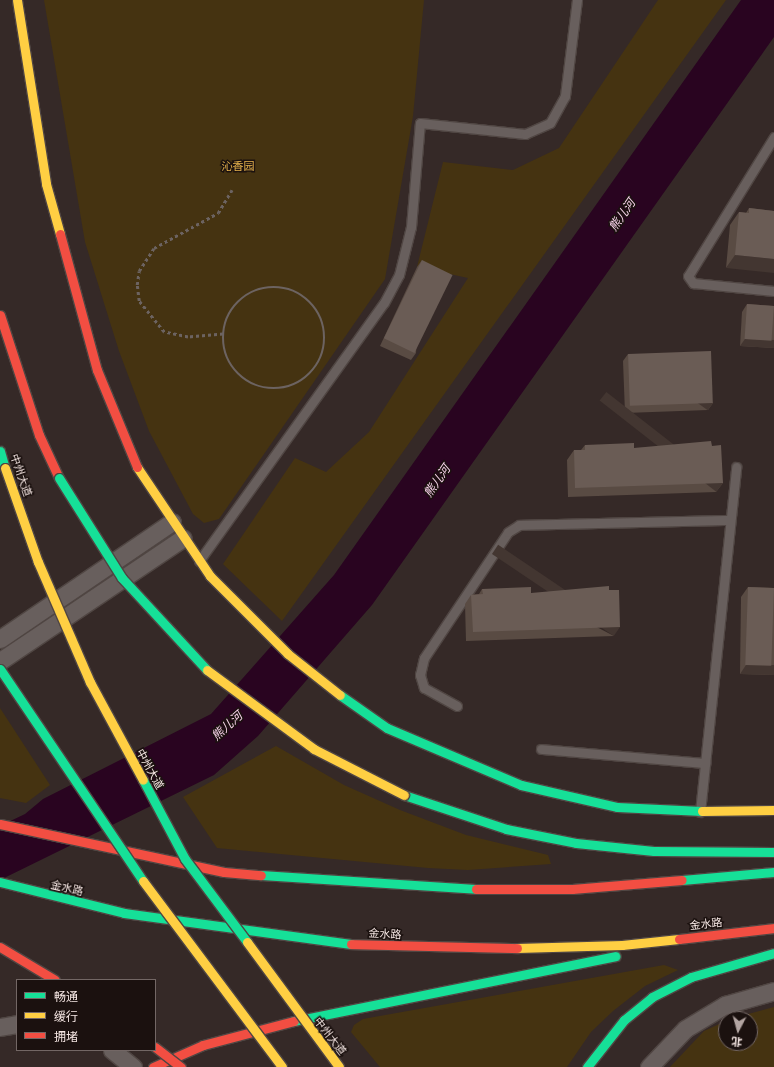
<!DOCTYPE html>
<meta charset="utf-8">
<style>
body{margin:0}
#map{position:relative;width:774px;height:1067px;overflow:hidden;background:#352927;font-family:Montserrat,"Noto Sans SC",sans-serif}
div>[style]{position:absolute}
.green>*{inset:0;background:#453311}
.water>*{inset:0;background:#290420}
.path>*{height:2.5px;margin-top:-1.25px;transform-origin:0;background:repeating-linear-gradient(90deg,#6c6361 0 3px,transparent 0 6px)}
.path>.ring{margin:-1.25px;padding:0;box-sizing:content-box;background:none;border:2.5px solid #6c6361;border-radius:50%}
.roads{filter:drop-shadow(1px 0 #504643) drop-shadow(-1px 0 #504643) drop-shadow(0 1px #504643) drop-shadow(0 -1px #504643)}
.lane>*{height:9px;margin:-4.5px;padding:0 4.5px;transform-origin:4.5px;border-radius:4.5px;background:#685f5d}
.street>*{height:17px;margin:-8.5px;padding:0 8.5px;transform-origin:8.5px;border-radius:8.5px;background:#685f5d}
.fast>*{height:9px;margin:-4.5px;padding:0 4.5px;transform-origin:4.5px;border-radius:4.5px;background:#16e098}
.slow>*{height:9px;margin:-4.5px;padding:0 4.5px;transform-origin:4.5px;border-radius:4.5px;background:#ffcf43}
.jam>*{height:9px;margin:-4.5px;padding:0 4.5px;transform-origin:4.5px;border-radius:4.5px;background:#f24e42}
.bridges{filter:drop-shadow(1px 0 #504643) drop-shadow(-1px 0 #504643) drop-shadow(0 1px #504643) drop-shadow(0 -1px #504643)}
.fast-bridge>*{height:9px;margin:-4.5px;padding:0 4.5px;transform-origin:4.5px;border-radius:4.5px;background:#16e098}
.slow-bridge>*{height:9px;margin:-4.5px;padding:0 4.5px;transform-origin:4.5px;border-radius:4.5px;background:#ffcf43}
.jam-bridge>*{height:9px;margin:-4.5px;padding:0 4.5px;transform-origin:4.5px;border-radius:4.5px;background:#f24e42}
.wall>*{inset:0;background:#594b43}
.shaded-wall>*{inset:0;background:#433631;transform-origin:0 0}
.building>*{inset:0;background:#6a5c55;transform-origin:0 0}
span{translate:-50% -50%;white-space:nowrap;text-align:center;line-height:1.15;-webkit-text-stroke:3px #1b110f;paint-order:stroke}
.park-label{font-size:11px;color:#e9b54d}
.street-label{font-size:11px;color:#f7e8e5}
.water-label{font-size:12px;color:#fbd5ee;font-style:italic}
.legend{position:absolute;left:16px;top:979px;width:140px;height:72px;box-sizing:border-box;background:#1b110f;border:1px solid #736765;margin:0;padding:5px 7px;list-style:none;font-size:12px;color:#f7e8e5}
.legend li{display:flex;align-items:center;gap:8px;height:20px}
.legend b{width:20px;border:1px solid #736765}
.north{position:absolute;left:718px;top:1011px;width:40px;height:40px;box-sizing:border-box;background:#1b110f;border:1px solid #736765;border-radius:50%;rotate:186deg;font-size:11px;font-weight:700;line-height:16px;text-align:center;color:#f7e8e5}
.north::after{content:'';display:block;margin:auto;width:14px;height:18px;background:#b3a5a2;clip-path:polygon(50% 0,100% 100%,50% 72%,0 100%)}
</style>
<div id="map">
<div class="green">
<i style="clip-path:polygon(44px 0,424px 0,413px 116px,385px 279px,219px 519px,204px 523px,193px 514px,149px 431px,119px 351px,85px 242px)"></i>
<i style="clip-path:polygon(658px 0,726px 0,282px 621px,223px 564px,295px 458px,326px 472px,369px 432px,468px 278px,417px 267px,443px 162px,513px 170px,559px 148px)"></i>
<i style="clip-path:polygon(0 708px,50px 785px,26px 803px,0 798px)"></i>
<i style="clip-path:polygon(276px 746px,344px 785px,400px 810px,466px 835px,548px 855px,551px 864px,468px 870px,428px 868px,217px 848px,183px 797px)"></i>
<i style="clip-path:polygon(664px 965px,678px 970px,645px 986px,613px 1011px,591px 1032px,567px 1067px,380px 1067px,351px 1032px,354px 1025px,363px 1019px)"></i>
<i style="clip-path:polygon(774px 1007px,774px 1067px,670px 1067px,704px 1031px,726px 1021px,726px 1043px,750px 1043px,750px 1019px,730px 1019px)"></i>
</div>
<div class="water">
<i style="clip-path:polygon(741px 0,774px 0,774px 37px,372px 605px,258px 736px,214px 775px,0 880px,0 826px,25px 814px,43px 799px,211px 714px,334px 575px)"></i>
</div>
<div class="path">
<i class="ring" style="left:223px;top:287px;width:99.5px;height:99.5px"></i>
<i style="left:223px;top:334px;width:35px;rotate:175deg"></i>
<i style="left:188px;top:337px;width:25px;rotate:-168deg"></i>
<i style="left:164px;top:332px;width:40px;rotate:-129deg"></i>
<i style="left:139px;top:301px;width:16px;rotate:-97deg"></i>
<i style="left:137px;top:285px;width:14px;rotate:-82deg"></i>
<i style="left:139px;top:271px;width:27px;rotate:-57deg"></i>
<i style="left:154px;top:248px;width:73px;rotate:-28.7deg"></i>
<i style="left:218px;top:213px;width:27px;rotate:-59deg"></i>
</div>
<div class="roads">
<div class="lane">
<i style="left:774px;top:137px;width:163px;rotate:121.7deg"></i>
<i style="left:688px;top:276px;width:9px;rotate:54deg"></i>
<i style="left:693px;top:283px;width:81px;rotate:5.6deg"></i>
<i style="left:199px;top:561px;width:317px;rotate:-54.4deg"></i>
<i style="left:384px;top:303px;width:32px;rotate:-62deg"></i>
<i style="left:399px;top:275px;width:49px;rotate:-76deg"></i>
<i style="left:411px;top:227px;width:104px;rotate:-85.1deg"></i>
<i style="left:420px;top:123px;width:106px;rotate:6deg"></i>
<i style="left:525px;top:134px;width:27px;rotate:-24deg"></i>
<i style="left:550px;top:123px;width:31px;rotate:-61deg"></i>
<i style="left:565px;top:96px;width:97px;rotate:-82.9deg"></i>
<i style="left:457px;top:706px;width:38px;rotate:-151deg"></i>
<i style="left:424px;top:688px;width:14px;rotate:-107deg"></i>
<i style="left:420px;top:675px;width:17px;rotate:-77deg"></i>
<i style="left:424px;top:658px;width:151px;rotate:-56.3deg"></i>
<i style="left:508px;top:532px;width:13px;rotate:-32deg"></i>
<i style="left:519px;top:525px;width:211px;rotate:-1.4deg"></i>
<i style="left:541px;top:749px;width:165px;rotate:4.9deg"></i>
<i style="left:700px;top:812px;width:347px;rotate:-84deg"></i>
</div>
<div class="street">
<i style="left:0;top:639px;width:208px;rotate:-34.2deg"></i>
<i style="left:0;top:661px;width:220px;rotate:-33.9deg"></i>
<i style="left:0;top:1027px;width:17px;rotate:-10deg"></i>
<i style="left:112px;top:1050px;width:27px;rotate:39deg"></i>
<i style="left:649px;top:1067px;width:52px;rotate:-46.5deg"></i>
<i style="left:685px;top:1029px;width:47px;rotate:-31deg"></i>
<i style="left:725px;top:1005px;width:51px;rotate:-15.9deg"></i>
</div>
<div class="fast">
<i style="left:0;top:451px;width:18px;rotate:74deg"></i>
<i style="left:340px;top:695px;width:57px;rotate:35.1deg"></i>
<i style="left:387px;top:728px;width:146px;rotate:23deg"></i>
<i style="left:521px;top:785px;width:98px;rotate:12.9deg"></i>
<i style="left:617px;top:807px;width:85px;rotate:2.7deg"></i>
<i style="left:404px;top:795px;width:108px;rotate:18.4deg"></i>
<i style="left:506px;top:829px;width:71px;rotate:11.3deg"></i>
<i style="left:576px;top:843px;width:78px;rotate:5.9deg"></i>
<i style="left:654px;top:851px;width:120px;rotate:0.5deg"></i>
<i style="left:261px;top:875px;width:215px;rotate:3.7deg"></i>
<i style="left:682px;top:880px;width:92px;rotate:-5deg"></i>
<i style="left:0;top:882px;width:128px;rotate:14deg"></i>
<i style="left:124px;top:913px;width:229px;rotate:7.8deg"></i>
<i style="left:294px;top:1021px;width:328px;rotate:-11.4deg"></i>
<i style="left:587px;top:1067px;width:60px;rotate:-51.8deg"></i>
<i style="left:624px;top:1020px;width:36px;rotate:-39deg"></i>
<i style="left:652px;top:997px;width:44px;rotate:-27.1deg"></i>
<i style="left:691px;top:977px;width:86px;rotate:-16.1deg"></i>
</div>
<div class="slow">
<i style="left:17px;top:0;width:186px;rotate:81deg"></i>
<i style="left:46px;top:184px;width:52px;rotate:74.4deg"></i>
<i style="left:137px;top:467px;width:131px;rotate:56.2deg"></i>
<i style="left:210px;top:576px;width:110px;rotate:45deg"></i>
<i style="left:288px;top:654px;width:66px;rotate:38.3deg"></i>
<i style="left:702px;top:811px;width:72px;rotate:-0.8deg"></i>
<i style="left:517px;top:948px;width:105px;rotate:-1.6deg"></i>
<i style="left:622px;top:945px;width:57px;rotate:-6deg"></i>
</div>
<div class="jam">
<i style="left:60px;top:234px;width:141px;rotate:74.8deg"></i>
<i style="left:97px;top:370px;width:105px;rotate:67.6deg"></i>
<i style="left:0;top:315px;width:126px;rotate:72deg"></i>
<i style="left:39px;top:435px;width:47px;rotate:65.1deg"></i>
<i style="left:0;top:824px;width:229px;rotate:12.1deg"></i>
<i style="left:224px;top:872px;width:37px;rotate:5deg"></i>
<i style="left:476px;top:889px;width:96px"></i>
<i style="left:572px;top:889px;width:110px;rotate:-4.7deg"></i>
<i style="left:679px;top:939px;width:96px;rotate:-6.6deg"></i>
<i style="left:351px;top:944px;width:166px;rotate:1.4deg"></i>
<i style="left:0;top:947px;width:64px;rotate:31deg"></i>
<i style="left:153px;top:1067px;width:55px;rotate:-23.7deg"></i>
<i style="left:203px;top:1045px;width:94px;rotate:-14.8deg"></i>
</div>
</div>
<div class="bridges">
<div class="fast-bridge">
<i style="left:59px;top:478px;width:118px;rotate:57.8deg"></i>
<i style="left:122px;top:578px;width:125px;rotate:47.3deg"></i>
<i style="left:0;top:669px;width:256px;rotate:56deg"></i>
<i style="left:143px;top:780px;width:89px;rotate:62deg"></i>
<i style="left:185px;top:859px;width:104px;rotate:53.2deg"></i>
</div>
<div class="slow-bridge">
<i style="left:5px;top:468px;width:100px;rotate:70.7deg"></i>
<i style="left:38px;top:562px;width:131px;rotate:66.6deg"></i>
<i style="left:90px;top:682px;width:111px;rotate:61.6deg"></i>
<i style="left:207px;top:670px;width:133px;rotate:36.4deg"></i>
<i style="left:314px;top:749px;width:101px;rotate:27.1deg"></i>
<i style="left:143px;top:881px;width:232px;rotate:53.2deg"></i>
<i style="left:247px;top:942px;width:155px;rotate:53.6deg"></i>
</div>
<div class="jam-bridge">
<i style="left:155px;top:1047px;width:33px;rotate:38deg"></i>
</div>
</div>
<div class="wall">
<i style="clip-path:polygon(749px 208px,774px 211px,726px 268px,730px 225px,739px 212px,746px 213px)"></i>
<i style="clip-path:polygon(422px 260px,416px 353px,411px 360px,380px 346px,417px 267px)"></i>
<i style="clip-path:polygon(747px 304px,774px 306px,774px 348px,740px 346px,742px 312px)"></i>
<i style="clip-path:polygon(628px 354px,713px 403px,708px 410px,625px 413px,623px 361px)"></i>
<i style="clip-path:polygon(585px 445px,634px 448px,712px 446px,723px 483px,716px 492px,568px 497px,567px 460px,574px 450px,581px 450px)"></i>
<i style="clip-path:polygon(748px 587px,774px 588px,774px 675px,740px 674px,741px 597px)"></i>
<i style="clip-path:polygon(482px 589px,531px 593px,614px 636px,466px 641px,465px 604px,471px 595px,479px 594px)"></i>
</div>
<div class="shaded-wall">
<i style="clip-path:polygon(735px 255px,774px 259px,774px 273px,726px 268px)"></i>
<i style="clip-path:polygon(745px 339px,774px 340px,774px 348px,740px 346px)"></i>
<i style="left:713px;top:403px;width:9px;height:83px;rotate:126deg"></i>
<i style="left:723px;top:483px;width:11px;height:148px;rotate:128deg"></i>
<i style="left:620px;top:627px;width:11px;height:147px;rotate:124deg"></i>
<i style="clip-path:polygon(746px 665px,774px 665px,774px 675px,740px 674px)"></i>
</div>
<div class="building">
<i style="clip-path:polygon(749px 208px,774px 211px,774px 259px,735px 255px,739px 212px,749px 213px)"></i>
<i style="left:422px;top:260px;width:34px;height:87px;rotate:26deg"></i>
<i style="left:747px;top:304px;width:27px;height:35px;rotate:4deg"></i>
<i style="left:711px;top:351px;width:52px;height:83px;rotate:88deg"></i>
<i style="clip-path:polygon(711px 441px,712px 446px,721px 445px,723px 483px,575px 488px,574px 450px,585px 450px,585px 445px,634px 443px,634px 448px)"></i>
<i style="clip-path:polygon(609px 586px,609px 590px,619px 590px,620px 627px,473px 632px,471px 595px,483px 594px,482px 589px,531px 587px,531px 593px)"></i>
<i style="left:748px;top:587px;width:26px;height:78px;rotate:2deg"></i>
</div>
<div class="park-label">
<span style="left:238px;top:166px">沁香园</span>
</div>
<div class="street-label">
<span style="left:21px;top:475px;rotate:71deg">中州大道</span>
<span style="left:150px;top:769px;rotate:61deg">中州大道</span>
<span style="left:67px;top:888px;rotate:13deg">金水路</span>
<span style="left:706px;top:924px;rotate:-6deg">金水路</span>
<span style="left:385px;top:934px;rotate:3deg">金水路</span>
<span style="left:330px;top:1036px;rotate:52deg">中州大道</span>
</div>
<div class="water-label">
<span style="left:622px;top:215px;rotate:-55deg">熊儿河</span>
<span style="left:437px;top:481px;rotate:-55deg">熊儿河</span>
<span style="left:227px;top:726px;rotate:-42deg">熊儿河</span>
</div>
<ul class="legend">
<li><b style="height:5px;background:#16e098"></b>畅通</li>
<li><b style="height:5px;background:#ffcf43"></b>缓行</li>
<li><b style="height:5px;background:#f24e42"></b>拥堵</li>
</ul>
<div class="north">北</div>
</div>
